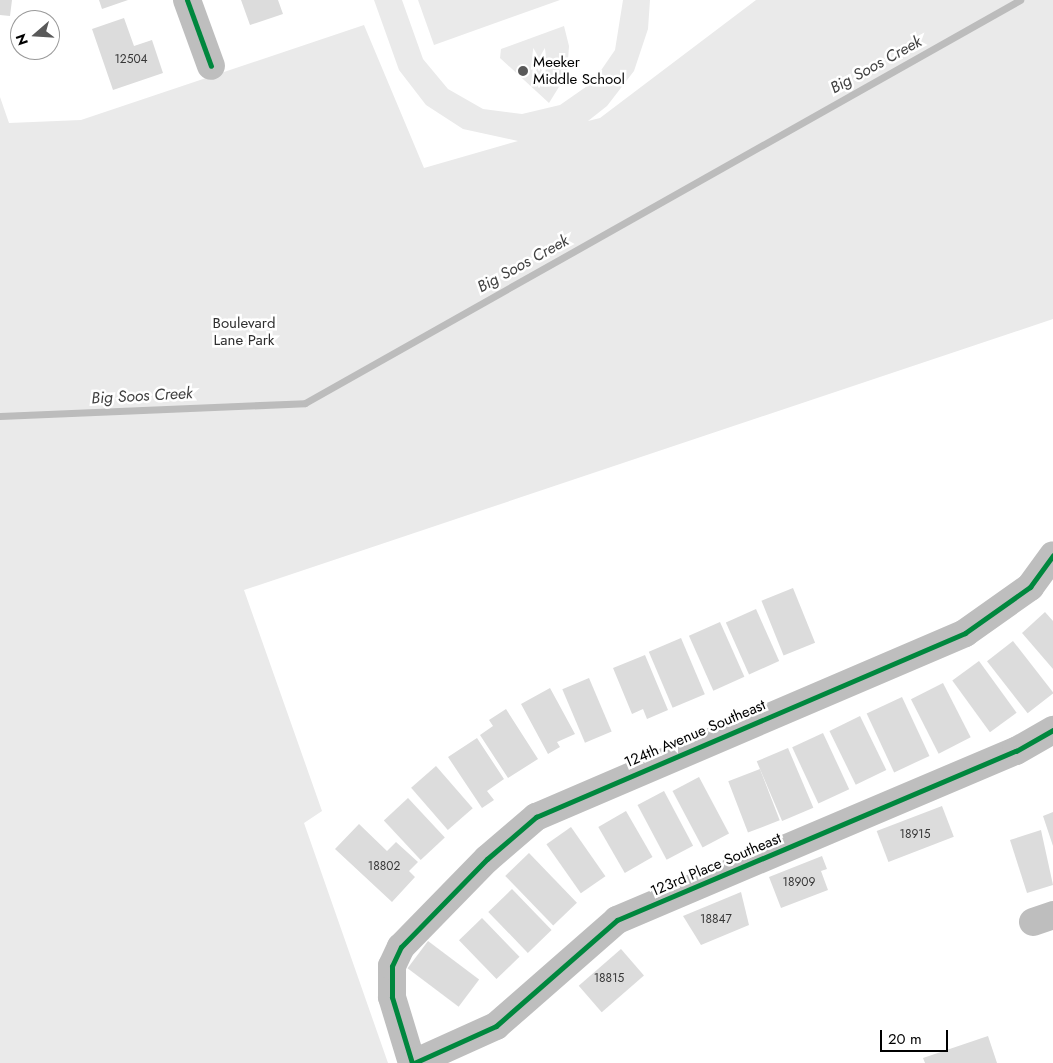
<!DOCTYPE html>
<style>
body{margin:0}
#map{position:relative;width:1053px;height:1063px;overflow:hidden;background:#fff;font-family:Jost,sans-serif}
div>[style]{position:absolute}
.green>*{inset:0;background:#eaeaea}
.stream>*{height:7px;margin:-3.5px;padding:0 3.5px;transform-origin:3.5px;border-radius:3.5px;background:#bcbcbc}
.building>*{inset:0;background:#dcdcdc;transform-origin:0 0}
.minor>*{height:28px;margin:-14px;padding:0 14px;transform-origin:14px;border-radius:14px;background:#bebebe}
.cycleway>*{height:5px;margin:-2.5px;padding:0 2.5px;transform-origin:2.5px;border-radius:2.5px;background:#00873e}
.dots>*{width:14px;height:14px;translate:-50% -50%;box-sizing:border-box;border:2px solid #fff;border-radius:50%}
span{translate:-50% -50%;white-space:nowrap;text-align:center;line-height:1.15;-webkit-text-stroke:5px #fff;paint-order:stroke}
.number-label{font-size:12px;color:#373737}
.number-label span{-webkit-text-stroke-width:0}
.poi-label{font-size:15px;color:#000}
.left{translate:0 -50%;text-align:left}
.park-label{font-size:15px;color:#2f2f2f}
.street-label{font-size:15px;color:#000}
.water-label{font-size:16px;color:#404040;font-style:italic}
.north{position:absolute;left:10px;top:10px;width:50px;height:50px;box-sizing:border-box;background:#fff;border:1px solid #999;border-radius:50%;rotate:251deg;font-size:14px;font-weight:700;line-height:20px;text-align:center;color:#000}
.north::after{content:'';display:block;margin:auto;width:18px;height:22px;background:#595959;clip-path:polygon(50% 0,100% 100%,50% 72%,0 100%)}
.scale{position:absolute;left:880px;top:1030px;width:68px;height:22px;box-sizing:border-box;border:2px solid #000;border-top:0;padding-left:6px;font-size:15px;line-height:18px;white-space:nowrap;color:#000;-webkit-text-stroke:4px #fff;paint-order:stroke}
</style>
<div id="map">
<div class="green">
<i style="clip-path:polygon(374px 0,402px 0,423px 59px,448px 89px,483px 109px,522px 114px,560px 105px,593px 82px,615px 50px,623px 0,650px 0,648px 29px,634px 71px,607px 106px,588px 121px,600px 118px,756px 0,1053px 0,1053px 319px,244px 590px,322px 811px,304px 823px,388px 1063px,0 1063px,0 97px,9px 123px,81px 120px,364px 25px,424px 168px,518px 141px,463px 129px,426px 105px,399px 70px)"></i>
<i style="clip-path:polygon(418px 0,560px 0,434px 45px)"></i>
<i style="clip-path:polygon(564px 26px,569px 46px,567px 74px,549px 103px,500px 58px,501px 49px)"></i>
</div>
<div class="stream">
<i style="left:0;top:416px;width:305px;rotate:-2.4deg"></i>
<i style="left:305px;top:403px;width:821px;rotate:-29.41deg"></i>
</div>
<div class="building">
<i style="clip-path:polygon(0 0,12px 0,10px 16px,0 15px)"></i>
<i style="clip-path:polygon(99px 0,128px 0,102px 9px)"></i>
<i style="clip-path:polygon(241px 0,278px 0,283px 14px,250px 25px)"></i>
<i style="clip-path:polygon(124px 18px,134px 46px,152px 40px,163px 73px,113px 90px,92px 29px)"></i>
<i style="left:793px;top:588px;width:59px;height:34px;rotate:68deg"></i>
<i style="left:756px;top:609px;width:57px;height:33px;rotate:66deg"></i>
<i style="clip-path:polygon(1045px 612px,1053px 621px,1053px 669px,1022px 633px)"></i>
<i style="left:720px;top:622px;width:60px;height:34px;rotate:66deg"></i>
<i style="left:681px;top:638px;width:61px;height:35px;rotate:67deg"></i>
<i style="left:1013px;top:641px;width:66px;height:33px;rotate:52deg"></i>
<i style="clip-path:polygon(645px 655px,668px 710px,647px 719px,643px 709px,632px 714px,613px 668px)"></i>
<i style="left:979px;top:661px;width:64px;height:33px;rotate:54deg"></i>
<i style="left:589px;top:678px;width:58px;height:29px;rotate:67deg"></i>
<i style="left:943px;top:683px;width:61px;height:36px;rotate:63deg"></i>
<i style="clip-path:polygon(550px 688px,575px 734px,557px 742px,560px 747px,548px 754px,521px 704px)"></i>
<i style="left:902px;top:697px;width:65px;height:39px;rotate:65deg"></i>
<i style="clip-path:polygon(506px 709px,538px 759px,508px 778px,480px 735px,493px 726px,489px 720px)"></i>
<i style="left:860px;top:716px;width:60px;height:34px;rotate:64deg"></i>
<i style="left:823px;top:733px;width:62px;height:34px;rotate:65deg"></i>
<i style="clip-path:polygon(477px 738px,504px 779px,487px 791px,494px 800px,482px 808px,448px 757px)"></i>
<i style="left:788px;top:748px;width:65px;height:34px;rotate:67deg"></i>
<i style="left:436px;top:766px;width:56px;height:33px;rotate:49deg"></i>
<i style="left:760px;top:769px;width:55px;height:34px;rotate:69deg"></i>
<i style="left:699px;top:777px;width:64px;height:30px;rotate:62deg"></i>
<i style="left:664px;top:791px;width:62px;height:30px;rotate:62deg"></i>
<i style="left:408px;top:798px;width:54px;height:33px;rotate:47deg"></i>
<i style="left:942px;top:806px;width:33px;height:70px;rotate:69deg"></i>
<i style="left:626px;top:811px;width:53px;height:32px;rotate:60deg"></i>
<i style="clip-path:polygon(1053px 812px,1053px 846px,1043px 816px)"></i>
<i style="clip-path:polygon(359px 824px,387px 851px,396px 842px,418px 862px,409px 871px,415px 877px,392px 902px,335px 849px)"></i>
<i style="left:571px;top:827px;width:60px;height:30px;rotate:55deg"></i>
<i style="clip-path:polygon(1041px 830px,1053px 885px,1027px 893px,1010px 840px)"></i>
<i style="left:529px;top:853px;width:69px;height:33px;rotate:46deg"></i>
<i style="clip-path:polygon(822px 856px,827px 869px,821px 871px,828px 890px,781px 908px,769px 877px)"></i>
<i style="left:512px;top:889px;width:57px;height:33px;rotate:46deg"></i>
<i style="clip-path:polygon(741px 892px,749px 925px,701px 945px,683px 916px)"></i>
<i style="left:482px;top:918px;width:54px;height:32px;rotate:46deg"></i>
<i style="left:428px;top:941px;width:64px;height:34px;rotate:37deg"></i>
<i style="left:621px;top:949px;width:35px;height:56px;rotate:49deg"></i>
<i style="clip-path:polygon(988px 1036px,997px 1063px,925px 1063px,923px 1058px)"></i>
</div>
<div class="minor">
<i style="left:187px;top:0;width:70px;rotate:70deg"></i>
<i style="left:1033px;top:922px;width:21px;rotate:-19deg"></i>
<i style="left:412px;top:1063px;width:69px;rotate:-106.9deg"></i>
<i style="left:392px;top:997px;width:31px;rotate:-90deg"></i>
<i style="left:392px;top:966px;width:21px;rotate:-65deg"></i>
<i style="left:401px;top:947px;width:123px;rotate:-45.7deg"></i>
<i style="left:487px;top:859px;width:65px;rotate:-40.6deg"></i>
<i style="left:536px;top:817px;width:467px;rotate:-23.2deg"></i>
<i style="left:965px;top:633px;width:80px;rotate:-35.3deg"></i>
<i style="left:1030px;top:587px;width:39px;rotate:-54deg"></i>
<i style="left:414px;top:1063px;width:90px;rotate:-24.3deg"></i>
<i style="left:496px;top:1026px;width:161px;rotate:-41.2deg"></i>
<i style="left:617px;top:920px;width:433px;rotate:-23deg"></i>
<i style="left:1016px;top:751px;width:43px;rotate:-29.6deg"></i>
</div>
<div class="cycleway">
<i style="left:187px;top:0;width:70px;rotate:70deg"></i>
<i style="left:412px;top:1063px;width:69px;rotate:-106.9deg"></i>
<i style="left:392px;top:997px;width:31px;rotate:-90deg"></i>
<i style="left:392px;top:966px;width:21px;rotate:-65deg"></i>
<i style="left:401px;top:947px;width:123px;rotate:-45.7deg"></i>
<i style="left:487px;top:859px;width:65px;rotate:-40.6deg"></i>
<i style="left:536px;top:817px;width:467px;rotate:-23.2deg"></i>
<i style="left:965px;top:633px;width:80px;rotate:-35.3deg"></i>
<i style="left:1030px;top:587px;width:39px;rotate:-54deg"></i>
<i style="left:414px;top:1063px;width:90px;rotate:-24.3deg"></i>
<i style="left:496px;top:1026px;width:161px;rotate:-41.2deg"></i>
<i style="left:617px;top:920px;width:433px;rotate:-23deg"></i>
<i style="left:1016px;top:751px;width:43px;rotate:-29.6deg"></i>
</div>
<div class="dots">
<i style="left:523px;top:71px;background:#595959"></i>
</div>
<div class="number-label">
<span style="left:131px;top:60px">12504</span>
<span style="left:915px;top:835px">18915</span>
<span style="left:384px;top:867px">18802</span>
<span style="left:799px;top:883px">18909</span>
<span style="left:716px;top:920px">18847</span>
<span style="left:609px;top:979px">18815</span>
</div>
<div class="poi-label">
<span class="left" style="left:533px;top:71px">Meeker<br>Middle School</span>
</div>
<div class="park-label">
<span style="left:244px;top:332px">Boulevard<br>Lane Park</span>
</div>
<div class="street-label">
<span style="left:695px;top:734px;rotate:-23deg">124th Avenue Southeast</span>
<span style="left:716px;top:865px;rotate:-23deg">123rd Place Southeast</span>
</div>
<div class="water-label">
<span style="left:876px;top:65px;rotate:-29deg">Big Soos Creek</span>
<span style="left:523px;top:264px;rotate:-29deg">Big Soos Creek</span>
<span style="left:142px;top:396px;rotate:-3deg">Big Soos Creek</span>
</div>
<div class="north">N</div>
<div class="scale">20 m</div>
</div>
